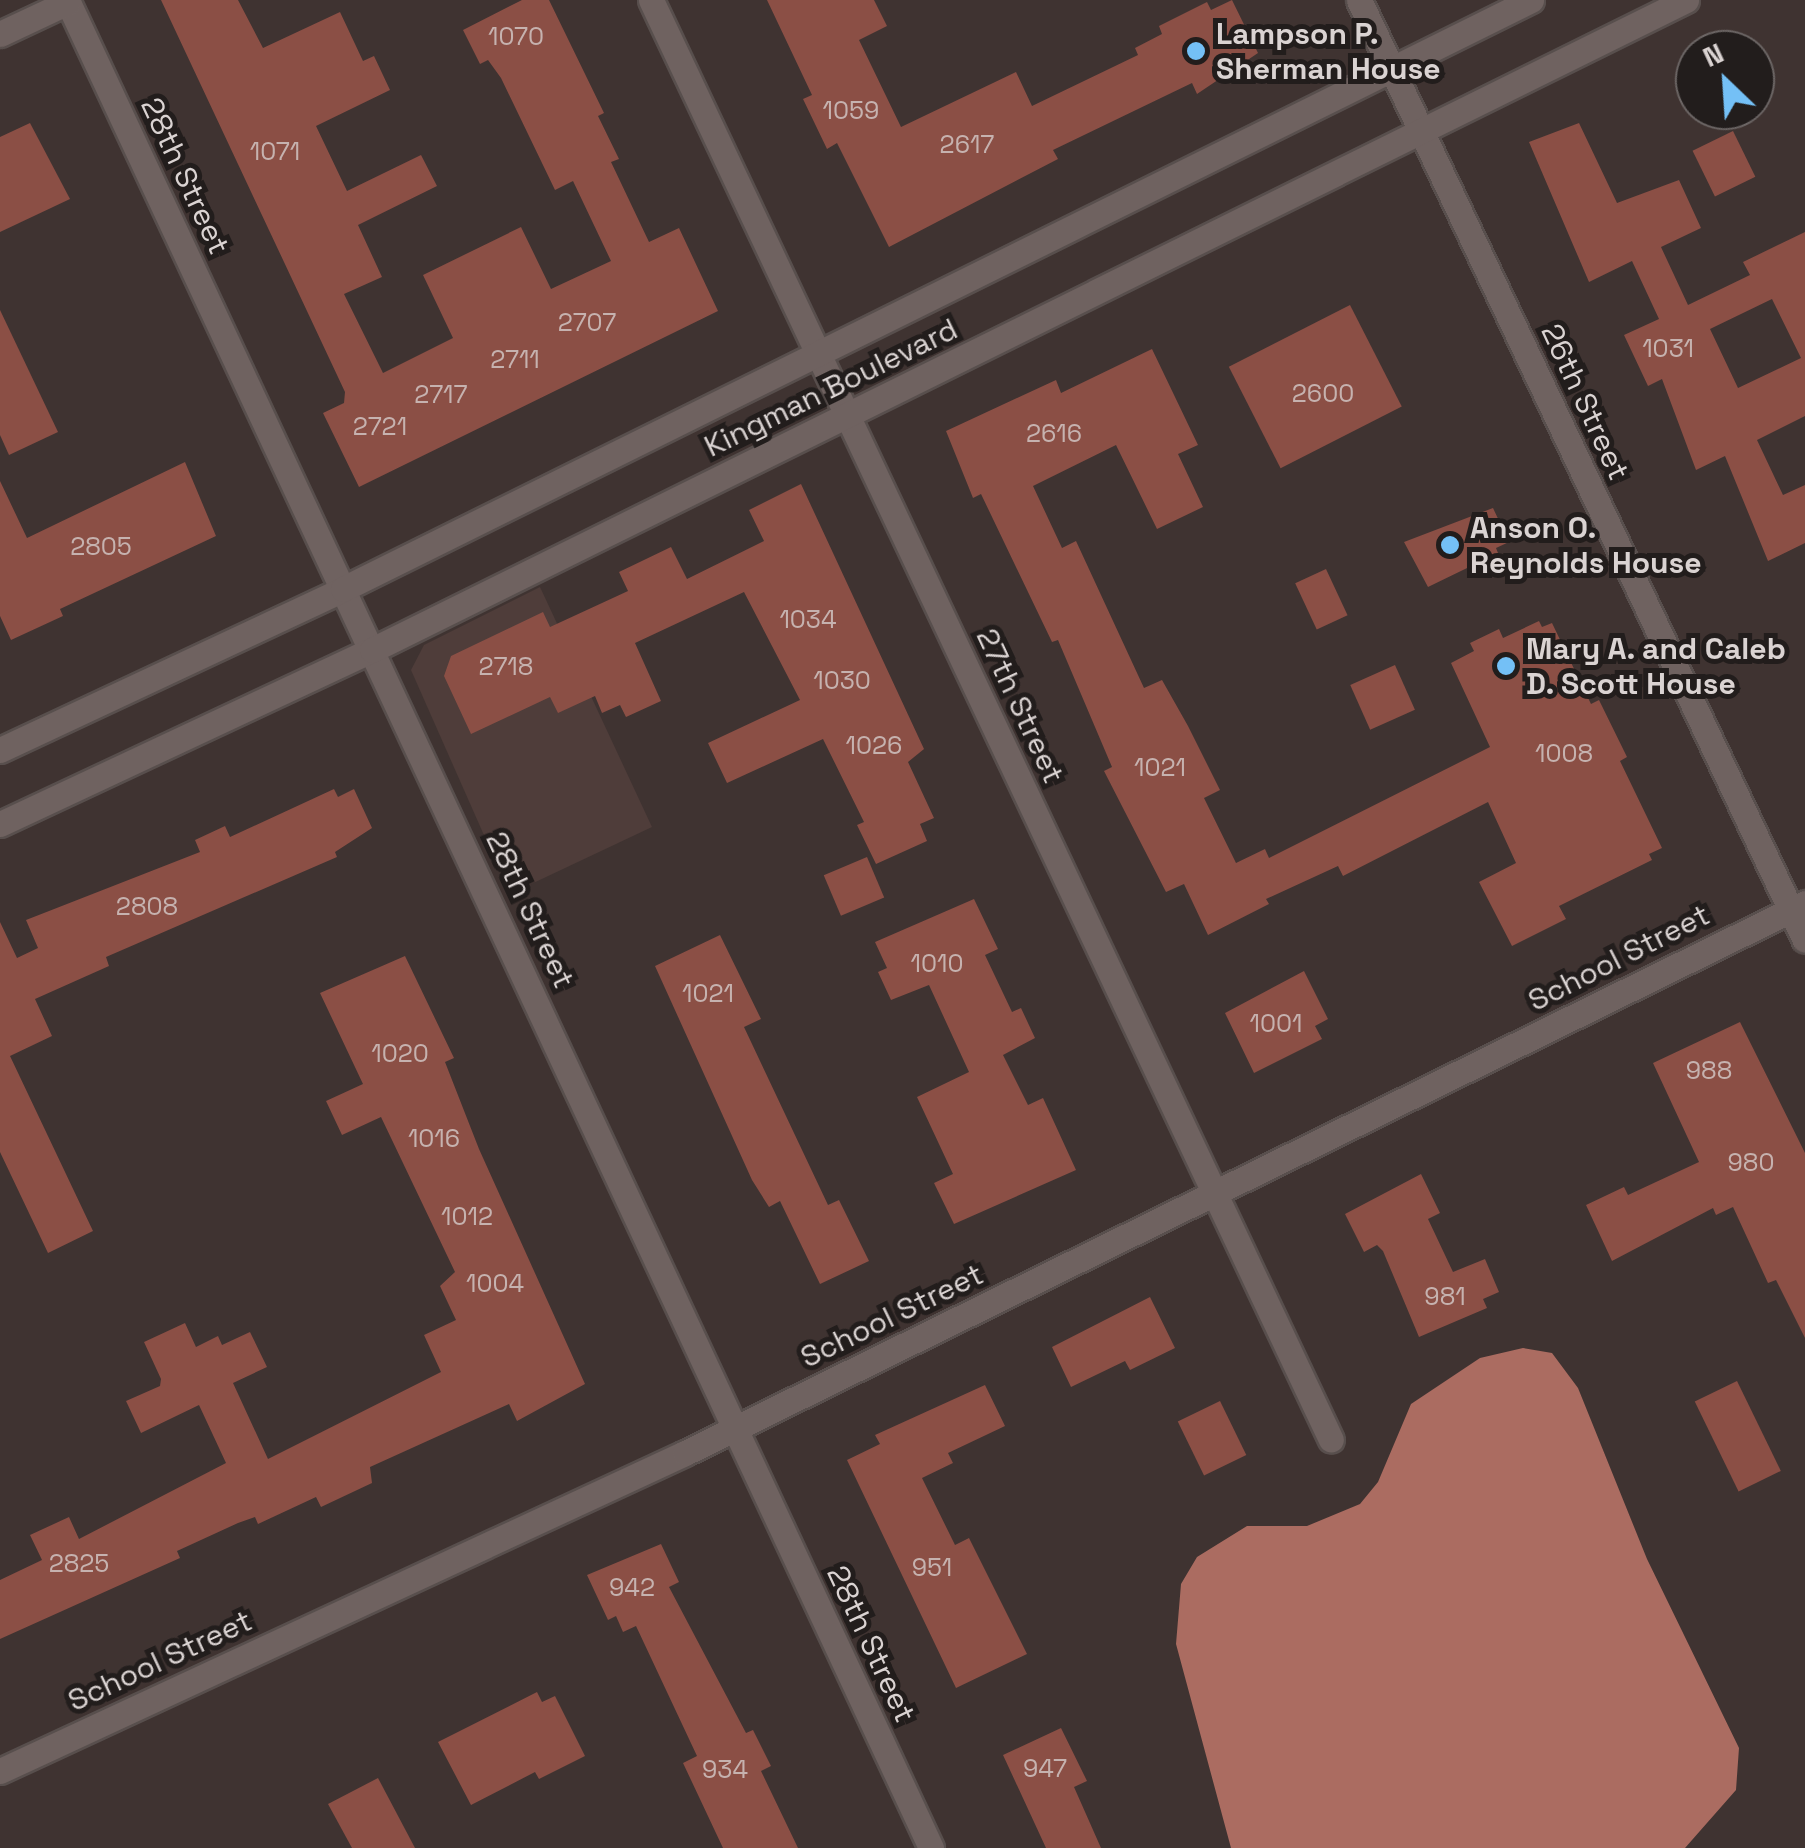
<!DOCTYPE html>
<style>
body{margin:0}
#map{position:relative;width:1805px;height:1848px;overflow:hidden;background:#3f3331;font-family:"Space Grotesk",sans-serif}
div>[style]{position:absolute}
.built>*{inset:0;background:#4f3d3a}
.water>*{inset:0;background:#ab6c61}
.building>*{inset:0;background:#8b4f45;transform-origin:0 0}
.roads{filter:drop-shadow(2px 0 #584f4d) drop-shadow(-2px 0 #584f4d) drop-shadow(0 2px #584f4d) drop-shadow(0 -2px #584f4d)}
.minor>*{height:25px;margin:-12.5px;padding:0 12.5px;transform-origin:12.5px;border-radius:12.5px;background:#6f6260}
.dots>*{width:28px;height:28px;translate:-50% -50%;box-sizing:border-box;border:5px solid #221d1c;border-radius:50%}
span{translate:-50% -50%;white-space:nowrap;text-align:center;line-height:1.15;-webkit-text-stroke:10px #221d1c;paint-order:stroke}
.number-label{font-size:25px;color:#c6b2af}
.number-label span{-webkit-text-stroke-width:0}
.poi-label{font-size:30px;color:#dad3d2;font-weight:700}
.left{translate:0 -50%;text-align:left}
.street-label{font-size:30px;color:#dad3d2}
.north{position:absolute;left:1675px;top:30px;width:100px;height:100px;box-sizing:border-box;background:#221d1c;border:2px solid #6c6665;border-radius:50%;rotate:335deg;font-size:28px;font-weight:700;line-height:40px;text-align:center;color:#dad3d2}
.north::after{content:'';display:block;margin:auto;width:35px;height:45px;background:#74c0f6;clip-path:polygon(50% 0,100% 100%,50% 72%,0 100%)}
</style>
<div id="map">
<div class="built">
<i style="clip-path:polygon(540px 587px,652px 827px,510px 894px,411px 670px,424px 645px)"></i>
</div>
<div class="water">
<i style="clip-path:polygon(1523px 1348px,1552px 1353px,1578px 1388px,1647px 1559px,1739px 1748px,1736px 1790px,1685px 1848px,1231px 1848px,1176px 1644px,1181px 1584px,1197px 1557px,1247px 1526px,1307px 1526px,1360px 1504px,1378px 1482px,1411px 1404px,1480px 1358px)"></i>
</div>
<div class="building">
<i style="clip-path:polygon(161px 0,238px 0,263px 48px,340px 12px,363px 61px,374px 56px,390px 90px,316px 126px,347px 191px,421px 155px,437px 186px,358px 225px,382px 277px,344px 294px,383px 373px,453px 338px,423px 275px,521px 227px,551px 289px,611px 261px,573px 181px,555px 190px,501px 78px,488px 60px,480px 64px,463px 30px,522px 0,549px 0,604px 113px,598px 116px,619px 159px,611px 162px,649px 242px,679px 228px,718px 311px,359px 487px,323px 413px,344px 403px,345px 392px)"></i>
<i style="clip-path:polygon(767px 0,874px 0,887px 26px,859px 40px,901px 127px,1016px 72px,1032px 106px,1138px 55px,1135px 48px,1162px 34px,1159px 26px,1207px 2px,1211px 10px,1232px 0,1258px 53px,1197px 94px,1192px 83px,1053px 150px,1058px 159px,889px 247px,837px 143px,827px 149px,803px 99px,812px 95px)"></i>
<i style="clip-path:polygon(30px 123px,70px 199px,0 232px,0 137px)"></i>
<i style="clip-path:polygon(evenodd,1579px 123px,1617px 203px,1679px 180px,1701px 228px,1661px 247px,1688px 305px,1750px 275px,1743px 262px,1805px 232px,1805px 416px,1757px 440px,1783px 495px,1805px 485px,1805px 543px,1768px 561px,1725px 456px,1696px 470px,1662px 379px,1648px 386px,1624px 335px,1659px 319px,1632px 261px,1589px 282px,1529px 142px,1579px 123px,1772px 299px,1801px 358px,1738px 388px,1710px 329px,1772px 299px)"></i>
<i style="left:1733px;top:131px;width:51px;height:45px;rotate:64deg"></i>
<i style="left:1350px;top:305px;width:114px;height:136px;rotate:63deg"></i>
<i style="clip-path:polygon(0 310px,58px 432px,9px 455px,0 435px)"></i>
<i style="clip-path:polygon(1152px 349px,1198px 445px,1178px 454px,1203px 507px,1157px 529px,1116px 445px,1033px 486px,1062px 548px,1076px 541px,1144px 688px,1162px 680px,1188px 726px,1220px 790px,1204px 798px,1236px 863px,1265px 849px,1269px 858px,1490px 747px,1451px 663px,1474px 651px,1470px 643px,1499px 629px,1503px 638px,1539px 621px,1542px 627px,1552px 623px,1591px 704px,1599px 700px,1627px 757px,1620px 761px,1662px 848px,1649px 854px,1652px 860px,1559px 906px,1566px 919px,1512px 946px,1479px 882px,1516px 863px,1488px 802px,1343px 876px,1338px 866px,1266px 899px,1269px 904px,1208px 935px,1184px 884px,1166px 892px,1104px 771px,1112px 767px,1058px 640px,1052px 642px,981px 494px,973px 498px,946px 431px,1056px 380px,1061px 393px)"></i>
<i style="clip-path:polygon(185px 462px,216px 536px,60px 609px,63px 616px,11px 640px,0 616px,0 481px,27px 538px)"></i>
<i style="clip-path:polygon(801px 484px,924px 749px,908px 762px,934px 818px,920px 824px,927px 841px,876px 864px,857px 825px,864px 822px,823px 739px,727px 783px,708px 743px,800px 700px,744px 592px,635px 643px,661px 701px,626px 717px,620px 705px,602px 713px,595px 696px,558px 713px,550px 697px,471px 734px,444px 676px,451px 656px,543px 612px,550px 627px,628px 591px,619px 572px,671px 547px,687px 579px,764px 541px,749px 510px)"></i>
<i style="clip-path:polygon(1493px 508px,1509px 542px,1496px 548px,1498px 553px,1428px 587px,1404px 542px)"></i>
<i style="left:1326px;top:569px;width:51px;height:34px;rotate:65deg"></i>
<i style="left:1395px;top:665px;width:49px;height:49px;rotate:66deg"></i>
<i style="clip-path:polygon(334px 789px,338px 797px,354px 789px,372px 828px,335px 852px,337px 857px,106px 957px,109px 966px,35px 999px,52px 1036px,10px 1056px,93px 1231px,48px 1253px,0 1152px,0 922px,17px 958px,38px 948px,26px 920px,200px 852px,195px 840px,225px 826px,230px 837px)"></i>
<i style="left:867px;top:857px;width:44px;height:47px;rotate:67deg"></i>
<i style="clip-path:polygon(974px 899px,998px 949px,985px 955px,1012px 1012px,1021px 1008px,1035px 1038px,1003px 1055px,1028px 1105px,1043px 1098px,1076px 1170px,954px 1224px,934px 1183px,953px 1174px,917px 1097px,969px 1072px,929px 985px,891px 1000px,878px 972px,887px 968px,875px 942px)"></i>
<i style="clip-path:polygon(720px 935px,761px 1019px,744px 1027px,828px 1205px,839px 1200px,869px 1261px,820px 1284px,780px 1201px,769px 1207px,752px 1180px,655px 966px)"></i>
<i style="clip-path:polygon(405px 956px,454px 1058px,445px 1062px,479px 1149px,585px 1384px,517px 1421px,509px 1404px,370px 1467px,372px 1483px,321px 1507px,316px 1497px,258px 1524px,255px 1517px,238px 1523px,177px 1551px,180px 1558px,0 1639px,0 1580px,42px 1560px,30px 1535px,69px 1517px,79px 1539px,226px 1463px,199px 1405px,141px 1433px,126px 1401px,160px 1386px,161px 1379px,144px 1342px,185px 1323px,196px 1347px,218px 1336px,222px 1345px,250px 1332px,267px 1367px,233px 1383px,268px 1459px,441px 1372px,424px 1335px,456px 1320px,440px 1286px,455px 1272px,381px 1117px,342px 1135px,326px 1101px,363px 1084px,320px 993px)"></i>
<i style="clip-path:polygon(1304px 971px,1328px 1019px,1315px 1026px,1322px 1039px,1254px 1073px,1225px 1013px)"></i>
<i style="clip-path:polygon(1740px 1022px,1805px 1153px,1805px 1338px,1776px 1280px,1768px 1283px,1733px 1207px,1716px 1215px,1713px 1208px,1612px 1261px,1586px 1205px,1624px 1187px,1628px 1195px,1699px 1162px,1653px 1063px)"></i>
<i style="clip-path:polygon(1421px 1174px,1440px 1213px,1428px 1219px,1453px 1272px,1485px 1259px,1499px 1292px,1483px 1299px,1487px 1308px,1419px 1337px,1383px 1251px,1377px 1245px,1364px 1252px,1345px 1214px)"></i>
<i style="clip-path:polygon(1150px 1297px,1175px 1348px,1130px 1370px,1125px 1361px,1071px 1387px,1052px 1347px)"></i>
<i style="left:1737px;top:1381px;width:100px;height:47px;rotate:64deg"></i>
<i style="clip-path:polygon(985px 1385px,1005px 1426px,948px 1453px,953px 1463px,922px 1478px,955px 1545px,969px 1538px,1027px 1654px,956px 1688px,847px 1460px,880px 1444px,875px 1435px)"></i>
<i style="left:1220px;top:1401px;width:60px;height:47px;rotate:64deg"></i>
<i style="clip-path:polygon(661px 1544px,679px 1582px,669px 1587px,746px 1733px,753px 1730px,771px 1766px,761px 1771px,798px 1848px,723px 1848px,683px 1763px,697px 1756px,636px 1626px,623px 1632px,616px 1616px,608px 1620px,587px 1575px)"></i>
<i style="clip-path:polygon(537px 1692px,542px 1702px,555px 1696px,585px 1756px,539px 1779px,535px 1772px,471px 1805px,438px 1742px)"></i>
<i style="clip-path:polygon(1061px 1728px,1087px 1781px,1074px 1787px,1101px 1848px,1046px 1848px,1003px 1755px)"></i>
<i style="clip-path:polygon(378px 1778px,415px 1848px,352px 1848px,328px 1804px)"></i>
</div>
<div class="roads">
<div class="minor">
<i style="left:67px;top:0;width:2040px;rotate:64.94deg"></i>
<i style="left:651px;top:0;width:1592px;rotate:64.72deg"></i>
<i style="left:1359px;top:0;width:1040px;rotate:64.62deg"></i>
<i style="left:0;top:34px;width:75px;rotate:-25.2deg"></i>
<i style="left:0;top:750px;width:379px;rotate:-25.1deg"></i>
<i style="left:343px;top:589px;width:1326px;rotate:-26.37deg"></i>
<i style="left:0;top:824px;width:411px;rotate:-25.1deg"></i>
<i style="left:372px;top:650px;width:1466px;rotate:-26.32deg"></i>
<i style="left:0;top:1771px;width:755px;rotate:-24.9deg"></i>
<i style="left:685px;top:1453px;width:1248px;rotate:-26.15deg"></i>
</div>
</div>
<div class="dots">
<i style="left:1196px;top:51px;background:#74c0f6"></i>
<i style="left:1450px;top:545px;background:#74c0f6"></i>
<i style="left:1506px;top:666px;background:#74c0f6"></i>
</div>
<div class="number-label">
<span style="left:516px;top:36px">1070</span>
<span style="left:851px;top:110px">1059</span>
<span style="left:967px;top:144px">2617</span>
<span style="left:275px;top:151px">1071</span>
<span style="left:587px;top:322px">2707</span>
<span style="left:1668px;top:348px">1031</span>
<span style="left:515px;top:359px">2711</span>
<span style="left:1323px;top:393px">2600</span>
<span style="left:441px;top:394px">2717</span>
<span style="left:380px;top:426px">2721</span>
<span style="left:1054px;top:433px">2616</span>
<span style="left:101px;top:546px">2805</span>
<span style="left:808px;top:619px">1034</span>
<span style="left:506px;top:666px">2718</span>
<span style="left:842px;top:680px">1030</span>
<span style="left:874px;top:745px">1026</span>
<span style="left:1564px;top:753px">1008</span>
<span style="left:1160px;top:767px">1021</span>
<span style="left:147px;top:906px">2808</span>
<span style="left:937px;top:963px">1010</span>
<span style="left:708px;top:993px">1021</span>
<span style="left:1276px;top:1023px">1001</span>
<span style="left:400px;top:1053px">1020</span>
<span style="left:1709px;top:1070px">988</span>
<span style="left:434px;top:1138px">1016</span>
<span style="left:1751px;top:1162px">980</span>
<span style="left:467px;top:1216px">1012</span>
<span style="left:495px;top:1283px">1004</span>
<span style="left:1445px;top:1296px">981</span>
<span style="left:79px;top:1563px">2825</span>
<span style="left:932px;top:1567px">951</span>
<span style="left:632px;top:1587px">942</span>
<span style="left:1045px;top:1768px">947</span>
<span style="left:725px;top:1769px">934</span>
</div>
<div class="poi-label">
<span class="left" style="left:1216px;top:51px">Lampson P.<br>Sherman House</span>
<span class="left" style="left:1470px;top:545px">Anson O.<br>Reynolds House</span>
<span class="left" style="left:1526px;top:666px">Mary A. and Caleb<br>D. Scott House</span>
</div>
<div class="street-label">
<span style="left:185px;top:176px;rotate:65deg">28th Street</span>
<span style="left:831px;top:388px;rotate:-26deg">Kingman Boulevard</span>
<span style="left:1585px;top:402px;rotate:65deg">26th Street</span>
<span style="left:1020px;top:706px;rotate:65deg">27th Street</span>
<span style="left:530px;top:910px;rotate:65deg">28th Street</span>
<span style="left:1619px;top:958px;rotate:-27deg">School Street</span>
<span style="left:892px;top:1316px;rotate:-26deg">School Street</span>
<span style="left:871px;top:1644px;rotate:65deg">28th Street</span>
<span style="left:160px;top:1661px;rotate:-25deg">School Street</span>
</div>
<div class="north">N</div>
</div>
